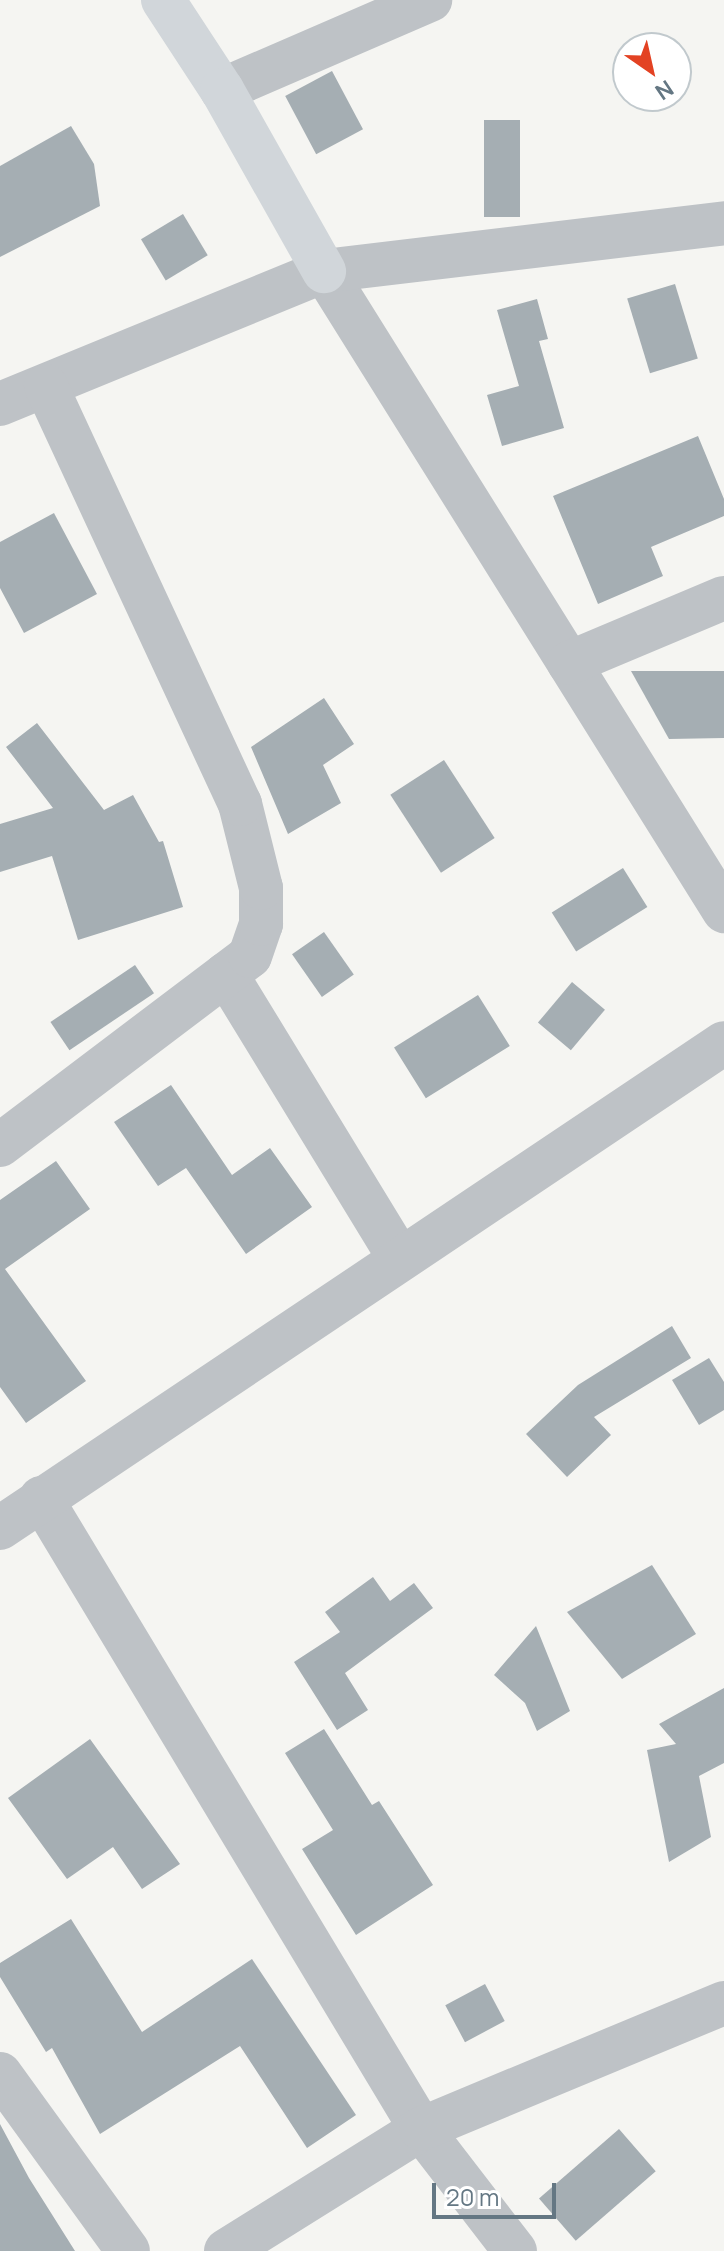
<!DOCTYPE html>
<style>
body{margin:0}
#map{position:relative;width:724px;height:2251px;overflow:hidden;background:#f5f5f2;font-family:Manrope,sans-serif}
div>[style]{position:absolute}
.building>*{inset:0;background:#a5aeb3;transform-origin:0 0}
.street>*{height:44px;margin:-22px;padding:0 22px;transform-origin:22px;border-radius:22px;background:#bec2c6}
.secondary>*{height:44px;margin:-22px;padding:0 22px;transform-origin:22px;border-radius:22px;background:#d1d6da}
span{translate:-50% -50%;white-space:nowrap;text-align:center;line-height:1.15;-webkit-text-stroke:8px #fff;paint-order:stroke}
.north{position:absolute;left:612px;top:32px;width:80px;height:80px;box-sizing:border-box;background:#fff;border:2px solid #c1c9cd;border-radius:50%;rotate:146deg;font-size:22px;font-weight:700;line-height:32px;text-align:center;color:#647783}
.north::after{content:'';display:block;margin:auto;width:28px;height:36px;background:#e34223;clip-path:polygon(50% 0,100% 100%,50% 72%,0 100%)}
.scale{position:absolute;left:432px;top:2183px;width:124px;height:36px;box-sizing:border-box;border:4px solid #647783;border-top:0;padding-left:10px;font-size:24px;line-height:28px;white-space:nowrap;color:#647783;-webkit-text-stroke:6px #fff;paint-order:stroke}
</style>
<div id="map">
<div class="building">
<i style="left:332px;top:71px;width:66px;height:53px;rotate:62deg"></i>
<i style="left:484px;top:120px;width:36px;height:97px"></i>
<i style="clip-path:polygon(71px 126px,94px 164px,100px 206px,0 257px,0 166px)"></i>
<i style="left:183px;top:214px;width:48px;height:49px;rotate:59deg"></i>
<i style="left:675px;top:284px;width:78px;height:50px;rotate:73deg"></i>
<i style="clip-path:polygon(537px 299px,548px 339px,539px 341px,564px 428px,502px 446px,487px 395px,519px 386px,497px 310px)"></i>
<i style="clip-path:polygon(698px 436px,724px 499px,724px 516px,651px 547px,663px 576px,598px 604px,553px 496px)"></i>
<i style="clip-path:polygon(54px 513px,97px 594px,24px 633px,0 588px,0 542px)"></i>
<i style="clip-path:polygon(631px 671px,724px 671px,724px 738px,669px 739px)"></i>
<i style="clip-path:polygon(324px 698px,354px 744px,323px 765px,341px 803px,288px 834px,251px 747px)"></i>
<i style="clip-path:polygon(37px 723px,104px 810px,133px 795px,159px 842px,163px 841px,183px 907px,78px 940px,52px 856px,0 872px,0 824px,53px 808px,6px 747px)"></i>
<i style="left:444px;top:760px;width:93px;height:64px;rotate:57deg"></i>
<i style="left:623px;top:868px;width:46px;height:84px;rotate:58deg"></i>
<i style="left:324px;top:932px;width:52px;height:39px;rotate:55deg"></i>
<i style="left:135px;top:965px;width:34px;height:102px;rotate:56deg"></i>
<i style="left:572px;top:982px;width:43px;height:53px;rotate:40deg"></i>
<i style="left:478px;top:995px;width:60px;height:99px;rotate:58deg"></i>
<i style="clip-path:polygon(171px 1085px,232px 1175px,270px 1148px,312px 1207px,246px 1254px,186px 1168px,158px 1186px,114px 1122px)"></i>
<i style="clip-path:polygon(56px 1161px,90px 1209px,5px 1269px,86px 1381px,26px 1423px,0 1387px,0 1200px)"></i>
<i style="clip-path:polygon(672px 1326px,691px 1358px,594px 1417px,611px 1435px,567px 1477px,526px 1434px,578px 1385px)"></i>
<i style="clip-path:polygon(709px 1358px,724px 1382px,724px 1410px,699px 1425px,672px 1380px)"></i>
<i style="clip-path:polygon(652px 1565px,696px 1634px,622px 1679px,567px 1612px)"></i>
<i style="clip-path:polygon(373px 1577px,390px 1601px,414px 1583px,433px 1608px,345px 1673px,368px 1710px,337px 1730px,294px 1662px,340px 1632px,325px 1612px)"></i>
<i style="clip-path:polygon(536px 1626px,570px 1711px,537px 1731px,525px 1703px,494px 1675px)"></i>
<i style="clip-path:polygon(724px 1688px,724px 1763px,699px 1776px,711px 1837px,669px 1862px,647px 1750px,676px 1744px,659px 1724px)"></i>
<i style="clip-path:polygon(324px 1729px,372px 1805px,379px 1801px,433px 1885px,356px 1935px,302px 1849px,333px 1830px,285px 1753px)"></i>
<i style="clip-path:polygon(90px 1739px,180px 1864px,142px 1889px,113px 1847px,67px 1879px,8px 1798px)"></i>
<i style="clip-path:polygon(71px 1919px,142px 2032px,252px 1959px,356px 2115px,307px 2148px,240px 2046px,100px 2134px,52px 2048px,46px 2052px,0 1977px,0 1963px)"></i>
<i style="left:485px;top:1984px;width:42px;height:45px;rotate:62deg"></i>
<i style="clip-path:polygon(0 2124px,29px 2178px,75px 2251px,0 2251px)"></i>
<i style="left:619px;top:2129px;width:56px;height:106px;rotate:49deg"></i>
</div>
<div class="street">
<i style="left:222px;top:90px;width:227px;rotate:-23.4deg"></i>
<i style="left:324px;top:271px;width:755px;rotate:57.99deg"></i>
<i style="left:0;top:404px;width:350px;rotate:-22.3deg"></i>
<i style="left:324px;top:271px;width:403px;rotate:-6.8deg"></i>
<i style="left:569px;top:663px;width:168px;rotate:-22.8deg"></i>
<i style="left:226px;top:974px;width:332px;rotate:58.6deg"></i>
<i style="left:0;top:1145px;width:313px;rotate:-37.1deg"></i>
<i style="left:250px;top:956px;width:34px;rotate:-71deg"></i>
<i style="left:261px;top:924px;width:36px;rotate:-90deg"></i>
<i style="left:261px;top:888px;width:87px;rotate:-104deg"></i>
<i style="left:240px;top:804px;width:461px;rotate:-114.9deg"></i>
<i style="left:41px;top:1498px;width:737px;rotate:58.94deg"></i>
<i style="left:421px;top:2129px;width:154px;rotate:52.4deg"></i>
<i style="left:0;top:1528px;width:871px;rotate:-33.82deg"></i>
<i style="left:0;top:2074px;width:218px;rotate:54.1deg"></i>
<i style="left:226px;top:2251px;width:230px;rotate:-32deg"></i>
<i style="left:421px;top:2129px;width:328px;rotate:-22.6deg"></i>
</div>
<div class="secondary">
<i style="left:163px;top:0;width:108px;rotate:56.8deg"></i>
<i style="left:222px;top:90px;width:208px;rotate:60.6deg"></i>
</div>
<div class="north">N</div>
<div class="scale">20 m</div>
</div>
